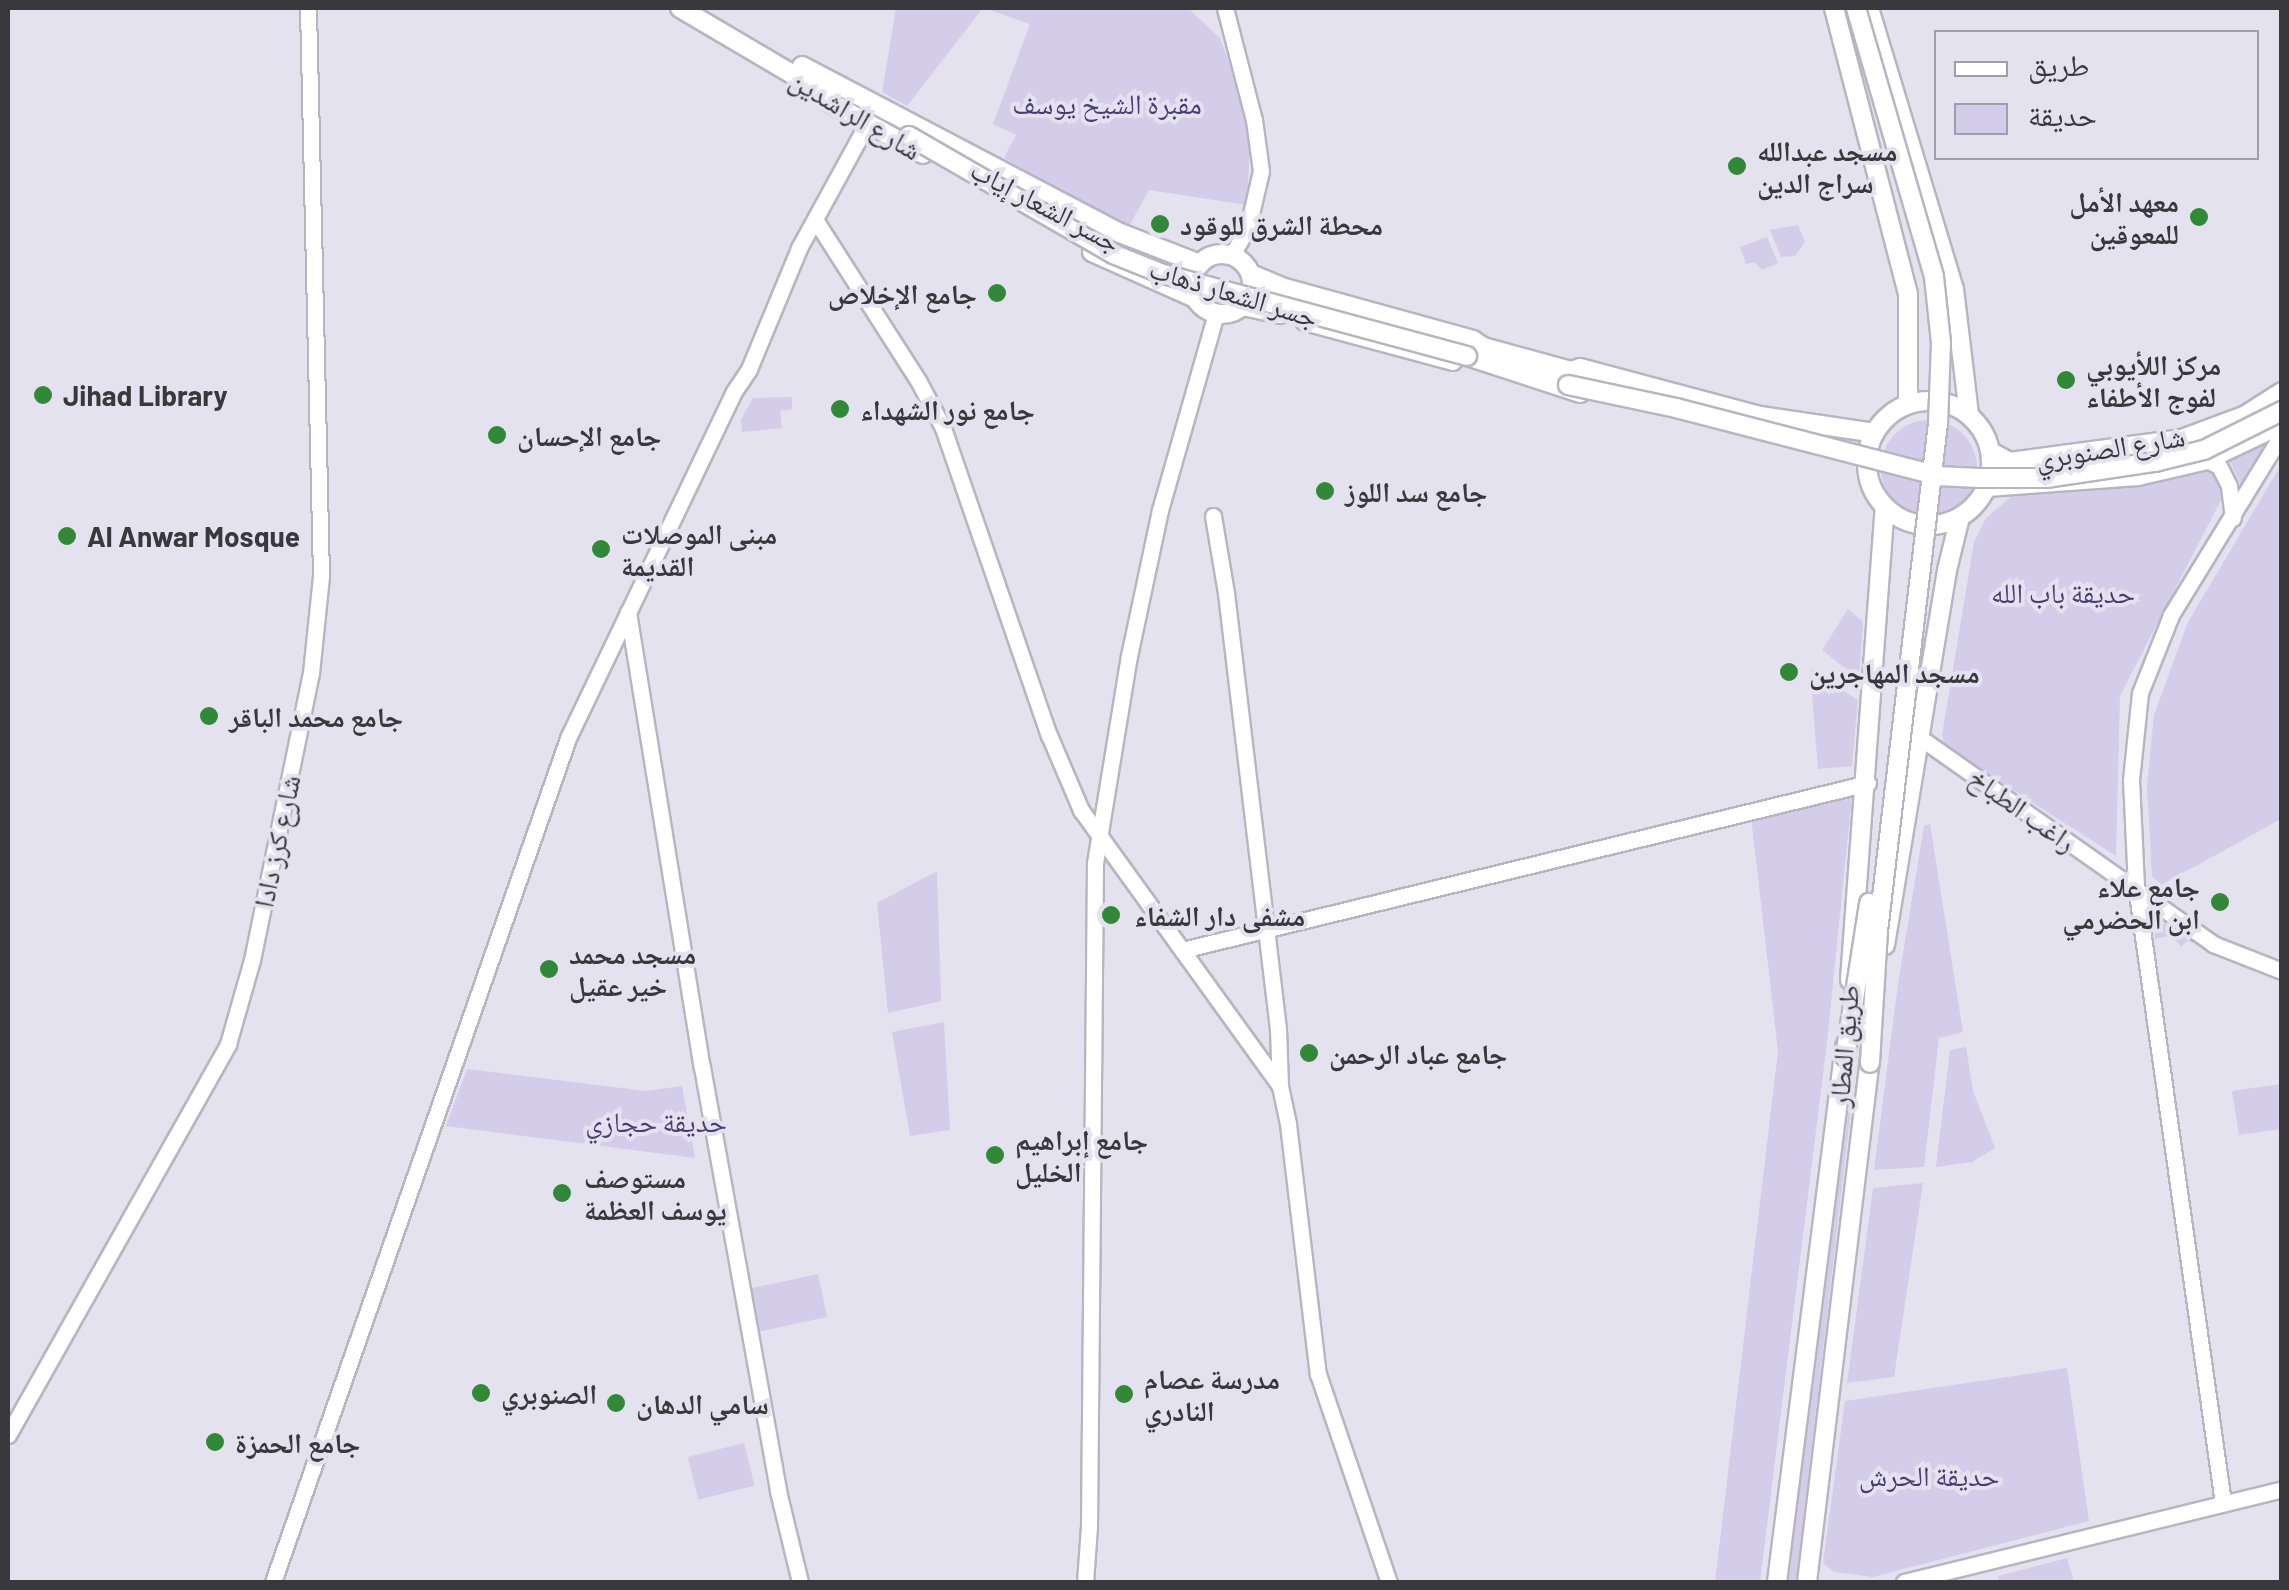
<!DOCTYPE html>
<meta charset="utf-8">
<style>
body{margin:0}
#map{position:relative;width:2289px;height:1590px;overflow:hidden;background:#e4e2ef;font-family:Barlow,"Noto Naskh Arabic",sans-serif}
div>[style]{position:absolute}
.green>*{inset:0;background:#d3cdea;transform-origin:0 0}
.round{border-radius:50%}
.roads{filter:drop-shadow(2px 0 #b7b5c1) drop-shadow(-2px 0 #b7b5c1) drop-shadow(0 2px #b7b5c1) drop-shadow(0 -2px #b7b5c1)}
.secondary>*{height:15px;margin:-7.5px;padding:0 7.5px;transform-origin:7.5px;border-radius:7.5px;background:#fff}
.primary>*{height:18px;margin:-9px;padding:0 9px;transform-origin:9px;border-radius:9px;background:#fff}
.primary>.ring{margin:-9px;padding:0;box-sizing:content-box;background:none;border:18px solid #fff;border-radius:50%}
.bridges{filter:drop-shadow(2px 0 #b7b5c1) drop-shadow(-2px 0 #b7b5c1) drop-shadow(0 2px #b7b5c1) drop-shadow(0 -2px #b7b5c1)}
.primary-bridge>*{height:18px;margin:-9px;padding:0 9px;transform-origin:9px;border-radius:9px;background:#fff}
.dots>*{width:28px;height:28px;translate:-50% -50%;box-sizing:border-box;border:5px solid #e4e2ef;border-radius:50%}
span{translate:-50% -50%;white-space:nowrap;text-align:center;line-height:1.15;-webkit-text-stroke:8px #e4e2ef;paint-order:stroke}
.park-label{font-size:28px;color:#4b3d72}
.street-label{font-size:28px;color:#39393d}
.poi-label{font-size:28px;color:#39393d;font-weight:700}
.left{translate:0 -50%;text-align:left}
.right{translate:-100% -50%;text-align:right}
.frame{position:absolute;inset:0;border:10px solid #39393d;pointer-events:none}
.legend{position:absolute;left:1934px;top:30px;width:325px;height:130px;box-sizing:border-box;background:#e4e2ef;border:2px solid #a09ea8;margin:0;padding:12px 18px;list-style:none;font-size:30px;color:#39393d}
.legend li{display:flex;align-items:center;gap:20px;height:50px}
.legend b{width:50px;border:2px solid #a09ea8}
</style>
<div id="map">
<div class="green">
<i style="clip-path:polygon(896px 8px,983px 8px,907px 106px,882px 92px)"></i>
<i style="clip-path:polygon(984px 8px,1188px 8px,1220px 38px,1231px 68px,1250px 142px,1247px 205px,1149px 190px,1128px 228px,1004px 158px,1016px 135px,993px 124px,1030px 24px)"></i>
<i style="clip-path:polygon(1798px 225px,1805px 242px,1795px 256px,1781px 257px,1770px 230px)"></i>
<i style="clip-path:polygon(1767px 237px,1778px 263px,1762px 270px,1755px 262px,1746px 264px,1740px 247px)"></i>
<i style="clip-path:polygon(792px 397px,792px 409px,780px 411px,782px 428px,742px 432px,741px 420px,753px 398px)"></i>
<i class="round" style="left:1881px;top:420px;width:96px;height:96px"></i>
<i style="clip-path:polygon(2274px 437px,2244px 490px,2228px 458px)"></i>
<i style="clip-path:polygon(2281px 465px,2281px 819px,2161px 885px,2152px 876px,2147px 786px,2154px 715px,2188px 622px)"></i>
<i style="clip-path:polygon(2198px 469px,2217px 475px,2223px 496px,2120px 696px,2116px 856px,1945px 746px,1942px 735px,1974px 542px,1986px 518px,2013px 495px,2121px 484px)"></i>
<i style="clip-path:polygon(1848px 609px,1863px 622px,1859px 679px,1822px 650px)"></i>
<i style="clip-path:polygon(1810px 670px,1858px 700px,1852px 766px,1818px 769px)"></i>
<i style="clip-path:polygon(1852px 796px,1827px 1042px,1760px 1582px,1715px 1582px,1778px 1051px,1751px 817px)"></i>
<i style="clip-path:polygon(1930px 824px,1963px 1032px,1939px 1038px,1924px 1167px,1874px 1170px,1898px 984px,1924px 826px)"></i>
<i style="clip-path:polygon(937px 871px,941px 1001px,888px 1013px,877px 903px)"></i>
<i style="clip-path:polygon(2153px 916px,2195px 941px,2194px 943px,2187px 941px,2181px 947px,2172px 935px,2155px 939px)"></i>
<i style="clip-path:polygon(944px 1022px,950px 1130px,910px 1136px,892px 1032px)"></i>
<i style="clip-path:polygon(1966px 1047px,1973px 1091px,1995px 1148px,1972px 1162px,1936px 1167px,1950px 1050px)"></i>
<i style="clip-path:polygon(1858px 1049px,1796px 1582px,1786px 1582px,1819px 1315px)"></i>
<i style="clip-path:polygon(467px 1069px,646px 1091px,682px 1086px,695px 1158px,446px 1126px)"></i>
<i style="clip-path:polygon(2281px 1084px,2281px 1129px,2239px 1135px,2232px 1091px)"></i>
<i style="clip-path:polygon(1923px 1183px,1894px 1377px,1847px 1383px,1873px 1188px)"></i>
<i style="left:818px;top:1274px;width:44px;height:70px;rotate:78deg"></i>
<i style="clip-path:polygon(2067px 1368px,2089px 1521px,1873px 1577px,1834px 1572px,1823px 1563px,1845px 1401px)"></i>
<i style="left:744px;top:1443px;width:44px;height:58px;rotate:76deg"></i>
<i style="clip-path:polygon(2067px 1558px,2074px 1582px,2000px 1582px,1998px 1576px)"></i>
</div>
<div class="roads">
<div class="secondary">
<i style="left:1225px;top:8px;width:116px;rotate:75.5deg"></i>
<i style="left:1254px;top:120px;width:51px;rotate:82.2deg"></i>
<i style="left:1261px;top:171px;width:57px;rotate:103.1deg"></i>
<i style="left:1248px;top:227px;width:32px;rotate:120deg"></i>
<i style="left:816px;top:221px;width:191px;rotate:57.4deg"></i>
<i style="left:919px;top:382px;width:52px;rotate:62.4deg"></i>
<i style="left:943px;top:428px;width:325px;rotate:71deg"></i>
<i style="left:1049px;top:735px;width:82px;rotate:66.9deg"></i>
<i style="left:1081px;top:810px;width:340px;rotate:54.2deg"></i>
<i style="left:2207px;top:460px;width:13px;rotate:27deg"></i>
<i style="left:2219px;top:466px;width:22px;rotate:63deg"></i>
<i style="left:2229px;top:486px;width:32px;rotate:83deg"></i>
<i style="left:1213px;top:516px;width:78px;rotate:80.4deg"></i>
<i style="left:1226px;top:593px;width:439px;rotate:83.2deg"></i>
<i style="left:1278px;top:1029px;width:57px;rotate:88deg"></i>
<i style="left:1280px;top:1086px;width:39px;rotate:78deg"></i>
<i style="left:1288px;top:1124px;width:252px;rotate:83.2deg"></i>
<i style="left:1318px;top:1374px;width:220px;rotate:71.2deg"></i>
<i style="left:628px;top:612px;width:461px;rotate:80.8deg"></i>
<i style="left:702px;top:1067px;width:431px;rotate:79.8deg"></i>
<i style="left:778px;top:1491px;width:94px;rotate:76.4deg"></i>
<i style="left:1919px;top:737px;width:360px;rotate:35.1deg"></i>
<i style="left:2213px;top:944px;width:74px;rotate:21.4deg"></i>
<i style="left:1182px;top:950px;width:706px;rotate:-13.68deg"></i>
<i style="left:8px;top:1435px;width:449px;rotate:-60.6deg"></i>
<i style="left:228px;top:1044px;width:87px;rotate:-74.1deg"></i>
<i style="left:252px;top:960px;width:293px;rotate:-78.4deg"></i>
<i style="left:311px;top:673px;width:98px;rotate:-84.1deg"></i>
<i style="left:321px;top:576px;width:568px;rotate:-91.31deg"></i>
<i style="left:2223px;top:1503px;width:623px;rotate:-98.03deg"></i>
<i style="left:2136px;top:886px;width:106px;rotate:-92.7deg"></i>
<i style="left:2131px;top:780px;width:87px;rotate:-84.1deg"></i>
<i style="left:2140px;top:693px;width:84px;rotate:-68.3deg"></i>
<i style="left:2171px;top:615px;width:212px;rotate:-58.5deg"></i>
<i style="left:273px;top:1582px;width:894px;rotate:-70.73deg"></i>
<i style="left:568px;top:738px;width:382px;rotate:-64.4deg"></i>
<i style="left:733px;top:393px;width:29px;rotate:-56deg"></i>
<i style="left:749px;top:369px;width:131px;rotate:-67.5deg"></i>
<i style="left:799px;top:248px;width:144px;rotate:-61.3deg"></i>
<i style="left:1085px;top:1582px;width:56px;rotate:-85.9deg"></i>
<i style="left:1089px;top:1526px;width:663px;rotate:-89.48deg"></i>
<i style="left:1095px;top:863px;width:210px;rotate:-80.7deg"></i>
<i style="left:1129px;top:656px;width:149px;rotate:-78deg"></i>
<i style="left:1160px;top:510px;width:204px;rotate:-74.1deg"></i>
<i style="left:1904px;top:1582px;width:389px;rotate:-13.8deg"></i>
</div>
<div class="primary">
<i style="left:680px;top:8px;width:164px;rotate:30.5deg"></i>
<i style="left:821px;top:91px;width:16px;rotate:50deg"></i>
<i style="left:831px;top:103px;width:105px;rotate:29deg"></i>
<i style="left:1834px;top:8px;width:296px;rotate:75.5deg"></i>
<i style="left:1908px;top:295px;width:109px;rotate:90deg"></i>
<i style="left:1869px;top:8px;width:294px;rotate:73.2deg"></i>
<i style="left:1954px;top:289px;width:126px;rotate:83.2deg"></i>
<i style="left:802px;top:66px;width:359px;rotate:27.7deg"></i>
<i style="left:1120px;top:233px;width:86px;rotate:21.2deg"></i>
<i style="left:1092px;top:252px;width:113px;rotate:24.1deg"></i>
<i class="ring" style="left:1192px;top:254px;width:42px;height:42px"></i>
<i style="left:1251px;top:274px;width:33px;rotate:23deg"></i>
<i style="left:1281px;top:287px;width:199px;rotate:15.4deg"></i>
<i style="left:1473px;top:340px;width:12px;rotate:35deg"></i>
<i style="left:1243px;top:306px;width:38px;rotate:12deg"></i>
<i style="left:1305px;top:321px;width:153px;rotate:15.1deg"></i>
<i style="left:1471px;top:349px;width:12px;rotate:-9deg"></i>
<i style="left:1483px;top:347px;width:91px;rotate:15.3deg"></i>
<i style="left:1571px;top:371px;width:9px;rotate:-18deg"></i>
<i style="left:1580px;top:368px;width:186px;rotate:14.9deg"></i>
<i style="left:1760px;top:416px;width:116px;rotate:8.4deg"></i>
<i style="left:1467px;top:356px;width:119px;rotate:18.1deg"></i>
<i class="ring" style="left:1867px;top:401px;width:106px;height:106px"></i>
<i style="left:1991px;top:452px;width:21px;rotate:28deg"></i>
<i style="left:2010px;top:462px;width:174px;rotate:-7.6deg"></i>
<i style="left:2182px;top:439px;width:66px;rotate:-20.4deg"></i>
<i style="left:2244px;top:416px;width:45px;rotate:-32.3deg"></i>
<i style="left:1987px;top:487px;width:151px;rotate:-4.2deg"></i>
<i style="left:2138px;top:476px;width:71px;rotate:-13.1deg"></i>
<i style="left:2207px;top:460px;width:83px;rotate:-25.6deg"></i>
<i style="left:1885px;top:945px;width:380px;rotate:-80.6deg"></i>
<i style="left:1947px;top:570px;width:55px;rotate:-76.2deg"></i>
<i style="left:1850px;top:980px;width:474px;rotate:-85.8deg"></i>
<i style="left:1777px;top:1582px;width:540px;rotate:-82.77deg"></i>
<i style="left:1807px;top:1582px;width:536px;rotate:-83.14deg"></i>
</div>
</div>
<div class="bridges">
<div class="primary-bridge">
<i style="left:1856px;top:8px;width:280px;rotate:73.8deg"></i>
<i style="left:1934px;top:277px;width:66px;rotate:83.9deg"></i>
<i style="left:1941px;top:343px;width:80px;rotate:92.1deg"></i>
<i style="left:1938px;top:423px;width:512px;rotate:96.74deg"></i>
<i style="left:1878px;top:931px;width:132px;rotate:93.5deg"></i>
<i style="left:909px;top:136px;width:236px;rotate:30deg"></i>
<i style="left:1113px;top:254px;width:54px;rotate:21.8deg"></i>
<i style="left:1163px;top:274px;width:315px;rotate:15.1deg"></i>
<i style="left:1568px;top:385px;width:110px;rotate:12deg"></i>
<i style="left:1676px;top:408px;width:271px;rotate:14.5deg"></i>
<i style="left:1938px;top:476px;width:40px;rotate:2.9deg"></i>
<i style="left:1978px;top:478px;width:68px"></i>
<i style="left:2046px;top:478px;width:110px;rotate:-8.4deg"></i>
<i style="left:2155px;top:462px;width:50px;rotate:-13.8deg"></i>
<i style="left:2204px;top:450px;width:87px;rotate:-26.6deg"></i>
<i style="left:1845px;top:1057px;width:156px;rotate:-81.1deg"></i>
</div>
</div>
<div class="dots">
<i style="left:1737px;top:166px;background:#318837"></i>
<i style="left:2199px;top:217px;background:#318837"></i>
<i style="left:1160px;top:224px;background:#318837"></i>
<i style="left:997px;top:293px;background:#318837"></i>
<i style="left:2066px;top:380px;background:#318837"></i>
<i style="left:43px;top:395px;background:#318837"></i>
<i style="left:840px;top:409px;background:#318837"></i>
<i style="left:497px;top:435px;background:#318837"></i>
<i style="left:1325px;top:491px;background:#318837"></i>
<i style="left:67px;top:536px;background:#318837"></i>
<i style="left:601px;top:549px;background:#318837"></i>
<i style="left:1789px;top:672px;background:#318837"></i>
<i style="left:209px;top:716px;background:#318837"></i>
<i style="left:2220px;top:902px;background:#318837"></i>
<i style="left:1111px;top:915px;background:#318837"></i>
<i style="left:549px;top:969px;background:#318837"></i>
<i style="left:1309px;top:1053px;background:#318837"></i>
<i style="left:995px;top:1155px;background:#318837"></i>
<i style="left:562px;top:1193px;background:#318837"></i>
<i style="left:481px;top:1393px;background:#318837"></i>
<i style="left:1124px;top:1394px;background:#318837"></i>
<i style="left:616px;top:1403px;background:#318837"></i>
<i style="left:215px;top:1442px;background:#318837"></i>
</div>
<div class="park-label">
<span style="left:1107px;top:103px">مقبرة الشيخ يوسف</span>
<span style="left:2063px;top:592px">حديقة باب الله</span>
<span style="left:656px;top:1121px">حديقة حجازي</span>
<span style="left:1929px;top:1475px">حديقة الحرش</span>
</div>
<div class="street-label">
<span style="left:856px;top:114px;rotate:31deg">شارع الراشدين</span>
<span style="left:1046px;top:205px;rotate:28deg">جسر الشعار إياب</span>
<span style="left:1234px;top:292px;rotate:17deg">جسر الشعار ذهاب</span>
<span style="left:2110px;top:447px;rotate:-9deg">شارع الصنوبري</span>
<span style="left:2023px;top:809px;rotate:35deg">راغب الطباخ</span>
<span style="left:276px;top:841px;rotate:-78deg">شارع كرز دادا</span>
<span style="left:1843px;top:1046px;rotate:-85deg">طريق المطار</span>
</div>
<div class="poi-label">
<span class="left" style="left:1757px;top:166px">مسجد عبدالله<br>سراج الدين</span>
<span class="right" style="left:2179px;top:217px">معهد الأمل<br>للمعوقين</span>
<span class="left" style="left:1180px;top:224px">محطة الشرق للوقود</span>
<span class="right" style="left:977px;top:293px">جامع الإخلاص</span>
<span class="left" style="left:2086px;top:380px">مركز اللأيوبي<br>لفوج الأطفاء</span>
<span class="left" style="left:63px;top:395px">Jihad Library</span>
<span class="left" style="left:860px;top:409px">جامع نور الشهداء</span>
<span class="left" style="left:517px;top:435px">جامع الإحسان</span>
<span class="left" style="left:1345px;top:491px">جامع سد اللوز</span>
<span class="left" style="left:621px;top:549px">مبنى الموصلات<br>القديمة</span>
<span class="left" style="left:87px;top:536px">Al Anwar Mosque</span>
<span class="left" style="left:1809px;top:672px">مسجد المهاجرين</span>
<span class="left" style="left:229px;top:716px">جامع محمد الباقر</span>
<span class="right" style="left:2200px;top:902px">جامع علاء<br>ابن الحضرمي</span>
<span class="left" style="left:1134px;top:915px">مشفى دار الشفاء</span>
<span class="left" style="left:569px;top:969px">مسجد محمد<br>خير عقيل</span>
<span class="left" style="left:1329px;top:1053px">جامع عباد الرحمن</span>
<span class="left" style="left:1015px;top:1155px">جامع إبراهيم<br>الخليل</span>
<span class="left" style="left:584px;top:1193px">مستوصف<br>يوسف العظمة</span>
<span class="left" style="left:1144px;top:1394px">مدرسة عصام<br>النادري</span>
<span class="left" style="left:501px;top:1393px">الصنوبري</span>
<span class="left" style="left:636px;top:1403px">سامي الدهان</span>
<span class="left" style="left:235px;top:1442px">جامع الحمزة</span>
</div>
<div class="frame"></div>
<ul class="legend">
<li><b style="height:12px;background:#fff"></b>طريق</li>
<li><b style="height:28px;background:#d3cdea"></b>حديقة</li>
</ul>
</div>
